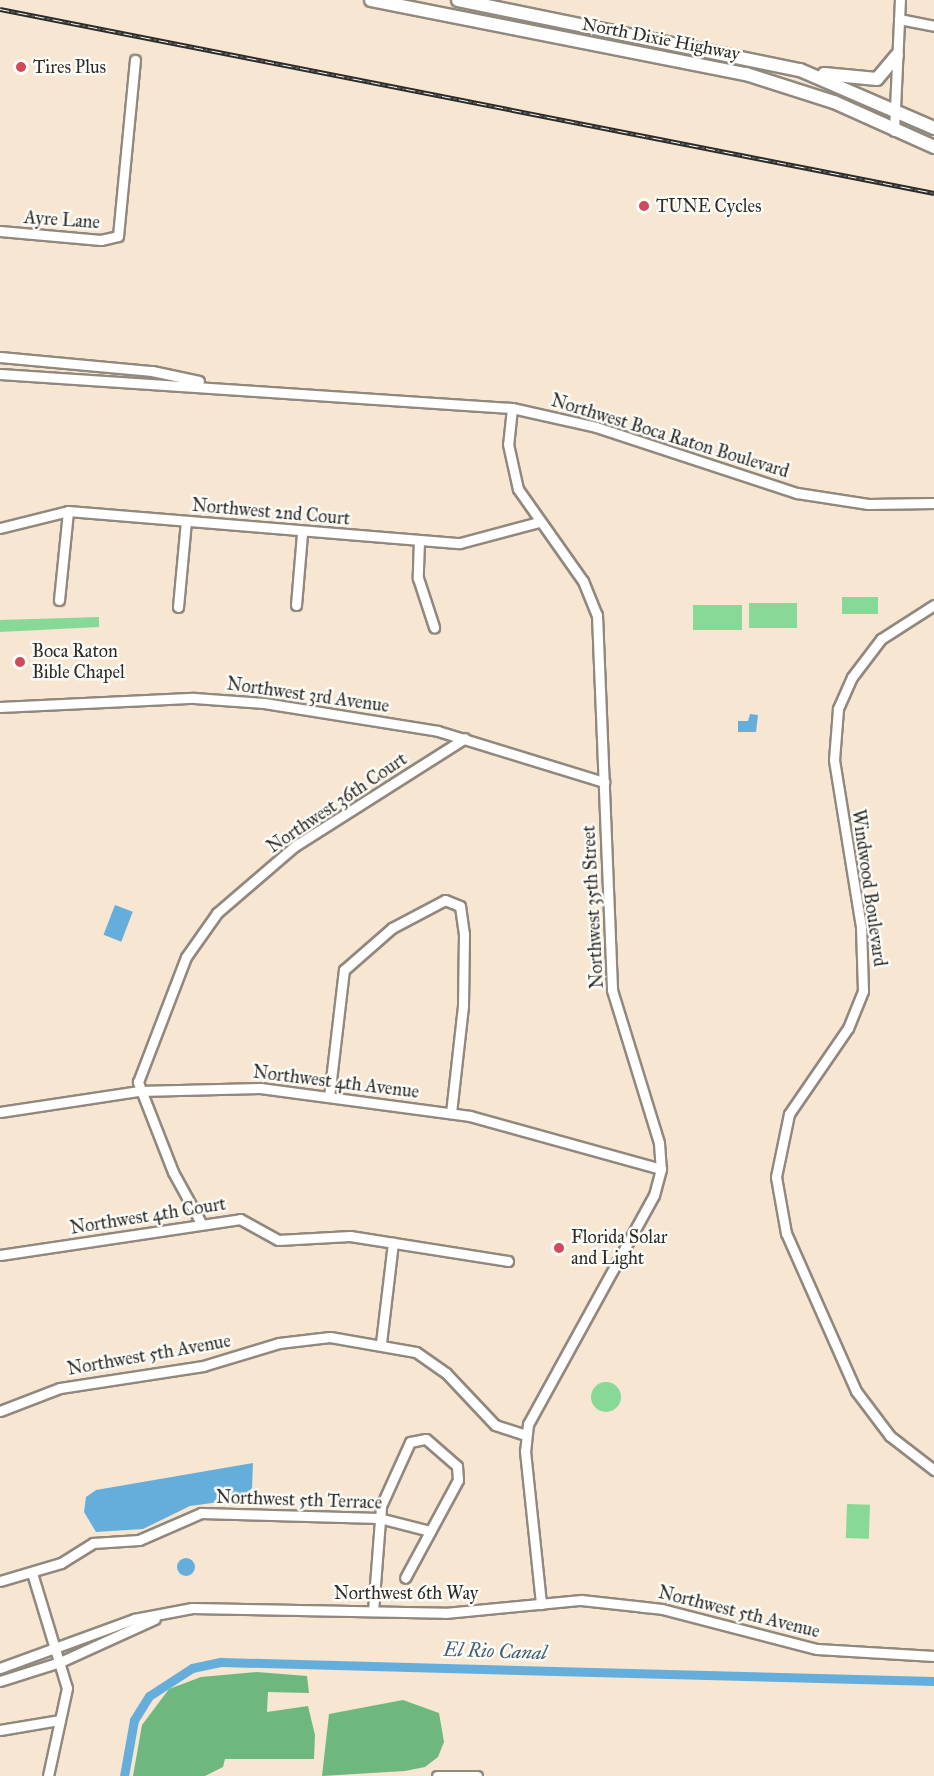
<!DOCTYPE html>
<style>
body{margin:0}
#map{position:relative;width:934px;height:1776px;overflow:hidden;background:#f7e6d1;font-family:"IM FELL Great Primer",serif}
div>[style]{position:absolute}
.green>*{inset:0;background:#88d897;transform-origin:0 0}
.round{border-radius:50%}
.forest>*{inset:0;background:#6eb880}
.water>*{inset:0;background:#65aedc;transform-origin:0 0}
.canal>*{height:9px;margin:-4.5px;padding:0 4.5px;transform-origin:4.5px;border-radius:4.5px;background:#65aedc}
.roads{filter:drop-shadow(2px 0 #91887e) drop-shadow(-2px 0 #91887e) drop-shadow(0 2px #91887e) drop-shadow(0 -2px #91887e)}
.minor>*{height:9px;margin:-4.5px;padding:0 4.5px;transform-origin:4.5px;border-radius:4.5px;background:#fff}
.major>*{height:12px;margin:-6px;padding:0 6px;transform-origin:6px;border-radius:6px;background:#fff}
.rail>*{height:5px;margin-top:-2.5px;transform-origin:0;background:repeating-linear-gradient(90deg,#fdfcf7 0 9px,#2b2b2b 0 18px);box-sizing:border-box;border-block:2px solid #2b2b2b}
.dots>*{width:16px;height:16px;translate:-50% -50%;box-sizing:border-box;border:3px solid #fdfcf7;border-radius:50%}
span{translate:-50% -50%;white-space:nowrap;text-align:center;line-height:1.15;-webkit-text-stroke:5px #fdfcf7;paint-order:stroke}
.street-label{font-size:18px;color:#2b2b2b}
.poi-label{font-size:18px;color:#2b2b2b}
.left{translate:0 -50%;text-align:left}
.water-label{font-size:20px;color:#425f72;font-style:italic}
</style>
<div id="map">
<div class="green">
<i style="left:842px;top:597px;width:36px;height:17px"></i>
<i style="left:797px;top:603px;width:25px;height:48px;rotate:90deg"></i>
<i style="left:693px;top:605px;width:49px;height:25px"></i>
<i style="clip-path:polygon(99px 617px,99px 627px,0 632px,0 620px)"></i>
<i class="round" style="left:591px;top:1382px;width:30px;height:30px"></i>
<i style="left:847px;top:1504px;width:23px;height:34px;rotate:2deg"></i>
</div>
<div class="forest">
<i style="clip-path:polygon(257px 1672px,307px 1676px,309px 1693px,268px 1692px,267px 1712px,308px 1706px,315px 1735px,314px 1759px,225px 1759px,223px 1767px,205px 1776px,133px 1776px,142px 1725px,169px 1689px,201px 1677px)"></i>
<i style="clip-path:polygon(403px 1700px,439px 1713px,444px 1742px,438px 1757px,425px 1767px,405px 1771px,322px 1776px,329px 1714px)"></i>
</div>
<div class="water">
<i style="clip-path:polygon(750px 714px,758px 715px,756px 732px,738px 732px,738px 721px,748px 721px)"></i>
<i style="left:115px;top:905px;width:19px;height:32px;rotate:21deg"></i>
<i style="clip-path:polygon(253px 1463px,252px 1488px,242px 1499px,190px 1506px,143px 1529px,96px 1532px,84px 1512px,86px 1497px,96px 1490px)"></i>
<i class="round" style="left:177px;top:1558px;width:18px;height:18px"></i>
</div>
<div class="canal">
<i style="left:124px;top:1776px;width:57px;rotate:-79.9deg"></i>
<i style="left:134px;top:1720px;width:28px;rotate:-58deg"></i>
<i style="left:149px;top:1696px;width:51px;rotate:-33.1deg"></i>
<i style="left:192px;top:1668px;width:30px;rotate:-12deg"></i>
<i style="left:221px;top:1662px;width:713px;rotate:1.53deg"></i>
</div>
<div class="roads">
<div class="minor">
<i style="left:899px;top:19px;width:36px;rotate:11deg"></i>
<i style="left:894px;top:131px;width:131px;rotate:-87.4deg"></i>
<i style="left:0;top:231px;width:101px;rotate:5.1deg"></i>
<i style="left:101px;top:240px;width:17px;rotate:-13deg"></i>
<i style="left:118px;top:236px;width:177px;rotate:-84.5deg"></i>
<i style="left:0;top:357px;width:153px;rotate:5.3deg"></i>
<i style="left:152px;top:371px;width:48px;rotate:12deg"></i>
<i style="left:0;top:374px;width:513px;rotate:3.8deg"></i>
<i style="left:512px;top:408px;width:86px;rotate:12.7deg"></i>
<i style="left:596px;top:427px;width:212px;rotate:18.2deg"></i>
<i style="left:797px;top:493px;width:72px;rotate:8.8deg"></i>
<i style="left:868px;top:504px;width:66px;rotate:-0.9deg"></i>
<i style="left:512px;top:408px;width:36px;rotate:96deg"></i>
<i style="left:508px;top:444px;width:46px;rotate:77.5deg"></i>
<i style="left:518px;top:489px;width:113px;rotate:54.8deg"></i>
<i style="left:583px;top:581px;width:37px;rotate:68deg"></i>
<i style="left:597px;top:615px;width:375px;rotate:87.7deg"></i>
<i style="left:612px;top:990px;width:160px;rotate:72.9deg"></i>
<i style="left:659px;top:1143px;width:26px;rotate:86deg"></i>
<i style="left:661px;top:1169px;width:27px;rotate:105deg"></i>
<i style="left:654px;top:1195px;width:261px;rotate:118.8deg"></i>
<i style="left:528px;top:1424px;width:27px;rotate:96deg"></i>
<i style="left:525px;top:1451px;width:154px;rotate:84deg"></i>
<i style="left:0;top:528px;width:70px;rotate:-14deg"></i>
<i style="left:68px;top:511px;width:393px;rotate:4.7deg"></i>
<i style="left:460px;top:543px;width:82px;rotate:-14.9deg"></i>
<i style="left:419px;top:540px;width:38px;rotate:92deg"></i>
<i style="left:418px;top:578px;width:52px;rotate:71.9deg"></i>
<i style="left:59px;top:600px;width:89px;rotate:-84.2deg"></i>
<i style="left:296px;top:605px;width:72px;rotate:-85.2deg"></i>
<i style="left:934px;top:605px;width:63px;rotate:147.3deg"></i>
<i style="left:881px;top:639px;width:48px;rotate:127.3deg"></i>
<i style="left:852px;top:677px;width:35px;rotate:114deg"></i>
<i style="left:838px;top:709px;width:51px;rotate:94.5deg"></i>
<i style="left:834px;top:760px;width:169px;rotate:80.8deg"></i>
<i style="left:861px;top:927px;width:64px;rotate:88.2deg"></i>
<i style="left:863px;top:991px;width:40px;rotate:112deg"></i>
<i style="left:848px;top:1028px;width:104px;rotate:124.5deg"></i>
<i style="left:789px;top:1114px;width:64px;rotate:101.7deg"></i>
<i style="left:776px;top:1177px;width:57px;rotate:79.9deg"></i>
<i style="left:786px;top:1233px;width:173px;rotate:66.1deg"></i>
<i style="left:856px;top:1391px;width:56px;rotate:52.9deg"></i>
<i style="left:890px;top:1436px;width:56px;rotate:37.7deg"></i>
<i style="left:178px;top:607px;width:86px;rotate:-84.7deg"></i>
<i style="left:0;top:707px;width:194px;rotate:-2.7deg"></i>
<i style="left:194px;top:698px;width:70px;rotate:4.1deg"></i>
<i style="left:264px;top:703px;width:176px;rotate:9.1deg"></i>
<i style="left:438px;top:731px;width:174px;rotate:17.1deg"></i>
<i style="left:329px;top:1097px;width:128px;rotate:-83.3deg"></i>
<i style="left:344px;top:970px;width:64px;rotate:-41.2deg"></i>
<i style="left:392px;top:928px;width:60px;rotate:-27.8deg"></i>
<i style="left:445px;top:900px;width:16px;rotate:22deg"></i>
<i style="left:460px;top:906px;width:28px;rotate:82deg"></i>
<i style="left:464px;top:934px;width:72px;rotate:90.8deg"></i>
<i style="left:463px;top:1006px;width:108px;rotate:96.4deg"></i>
<i style="left:0;top:1112px;width:141px;rotate:-8.6deg"></i>
<i style="left:139px;top:1091px;width:121px;rotate:-1.4deg"></i>
<i style="left:260px;top:1088px;width:212px;rotate:7.6deg"></i>
<i style="left:470px;top:1116px;width:198px;rotate:15.5deg"></i>
<i style="left:201px;top:1223px;width:58px;rotate:-118.8deg"></i>
<i style="left:173px;top:1172px;width:97px;rotate:-111.3deg"></i>
<i style="left:138px;top:1082px;width:134px;rotate:-69deg"></i>
<i style="left:186px;top:957px;width:54px;rotate:-54.8deg"></i>
<i style="left:217px;top:913px;width:103px;rotate:-40.7deg"></i>
<i style="left:295px;top:846px;width:201px;rotate:-32.4deg"></i>
<i style="left:0;top:1255px;width:243px;rotate:-8.5deg"></i>
<i style="left:240px;top:1219px;width:43px;rotate:28.9deg"></i>
<i style="left:278px;top:1240px;width:72px;rotate:-3.2deg"></i>
<i style="left:350px;top:1236px;width:160px;rotate:9deg"></i>
<i style="left:381px;top:1343px;width:101px;rotate:-83.2deg"></i>
<i style="left:0;top:1411px;width:64px;rotate:-21deg"></i>
<i style="left:60px;top:1388px;width:145px;rotate:-8.7deg"></i>
<i style="left:203px;top:1366px;width:79px;rotate:-16.8deg"></i>
<i style="left:279px;top:1343px;width:51px;rotate:-6.7deg"></i>
<i style="left:330px;top:1337px;width:87px;rotate:9.9deg"></i>
<i style="left:416px;top:1352px;width:37px;rotate:35deg"></i>
<i style="left:446px;top:1373px;width:71px;rotate:46.7deg"></i>
<i style="left:495px;top:1425px;width:32px;rotate:18deg"></i>
<i style="left:32px;top:1573px;width:120px;rotate:73.1deg"></i>
<i style="left:67px;top:1688px;width:90px;rotate:102.2deg"></i>
<i style="left:0;top:1581px;width:64px;rotate:-16.4deg"></i>
<i style="left:61px;top:1563px;width:38px;rotate:-32deg"></i>
<i style="left:93px;top:1543px;width:46px;rotate:-3.7deg"></i>
<i style="left:139px;top:1540px;width:68px;rotate:-23.5deg"></i>
<i style="left:201px;top:1513px;width:178px;rotate:1.6deg"></i>
<i style="left:379px;top:1518px;width:53px;rotate:14.3deg"></i>
<i style="left:373px;top:1611px;width:105px;rotate:-85.6deg"></i>
<i style="left:381px;top:1506px;width:70px;rotate:-65.6deg"></i>
<i style="left:410px;top:1442px;width:16px;rotate:-11deg"></i>
<i style="left:426px;top:1439px;width:41px;rotate:41.1deg"></i>
<i style="left:457px;top:1466px;width:14px;rotate:86deg"></i>
<i style="left:458px;top:1480px;width:111px;rotate:118.4deg"></i>
<i style="left:0;top:1668px;width:143px;rotate:-20.1deg"></i>
<i style="left:134px;top:1619px;width:59px;rotate:-10.7deg"></i>
<i style="left:192px;top:1608px;width:253px;rotate:1.1deg"></i>
<i style="left:445px;top:1613px;width:137px;rotate:-5.5deg"></i>
<i style="left:581px;top:1600px;width:81px;rotate:6.3deg"></i>
<i style="left:662px;top:1609px;width:160px;rotate:14.5deg"></i>
<i style="left:817px;top:1649px;width:117px;rotate:3.4deg"></i>
<i style="left:0;top:1681px;width:63px;rotate:-17.6deg"></i>
<i style="left:60px;top:1662px;width:104px;rotate:-24.4deg"></i>
<i style="left:0;top:1730px;width:61px;rotate:-9.5deg"></i>
<i style="left:437px;top:1776px;width:40px"></i>
</div>
<div class="major">
<i style="left:371px;top:0;width:382px;rotate:11.2deg"></i>
<i style="left:746px;top:74px;width:92px;rotate:17.7deg"></i>
<i style="left:834px;top:102px;width:110px;rotate:24.2deg"></i>
<i style="left:458px;top:0;width:349px;rotate:11.6deg"></i>
<i style="left:800px;top:70px;width:146px;rotate:23.4deg"></i>
<i style="left:824px;top:74px;width:53px;rotate:5.4deg"></i>
<i style="left:877px;top:79px;width:31px;rotate:-50deg"></i>
</div>
</div>
<div class="rail">
<i style="left:0;top:9px;width:952px;rotate:11.14deg"></i>
</div>
<div class="dots">
<i style="left:21px;top:67px;background:#d1495b"></i>
<i style="left:644px;top:206px;background:#d1495b"></i>
<i style="left:20px;top:662px;background:#d1495b"></i>
<i style="left:559px;top:1248px;background:#d1495b"></i>
</div>
<div class="street-label">
<span style="left:661px;top:39px;rotate:11deg">North Dixie Highway</span>
<span style="left:62px;top:220px;rotate:4deg">Ayre Lane</span>
<span style="left:670px;top:436px;rotate:17deg">Northwest Boca Raton Boulevard</span>
<span style="left:271px;top:512px;rotate:5deg">Northwest 2nd Court</span>
<span style="left:308px;top:695px;rotate:8deg">Northwest 3rd Avenue</span>
<span style="left:337px;top:803px;rotate:-34deg">Northwest 36th Court</span>
<span style="left:869px;top:888px;rotate:82deg">Windwood Boulevard</span>
<span style="left:593px;top:907px;rotate:-93deg">Northwest 35th Street</span>
<span style="left:336px;top:1082px;rotate:7deg">Northwest 4th Avenue</span>
<span style="left:148px;top:1216px;rotate:-9deg">Northwest 4th Court</span>
<span style="left:149px;top:1355px;rotate:-10deg">Northwest 5th Avenue</span>
<span style="left:299px;top:1500px;rotate:2deg">Northwest 5th Terrace</span>
<span style="left:406px;top:1593px">Northwest 6th Way</span>
<span style="left:739px;top:1612px;rotate:14deg">Northwest 5th Avenue</span>
</div>
<div class="poi-label">
<span class="left" style="left:33px;top:67px">Tires Plus</span>
<span class="left" style="left:656px;top:206px">TUNE Cycles</span>
<span class="left" style="left:32px;top:662px">Boca Raton<br>Bible Chapel</span>
<span class="left" style="left:571px;top:1248px">Florida Solar<br>and Light</span>
</div>
<div class="water-label">
<span style="left:495px;top:1651px;rotate:2deg">El Rio Canal</span>
</div>
</div>
